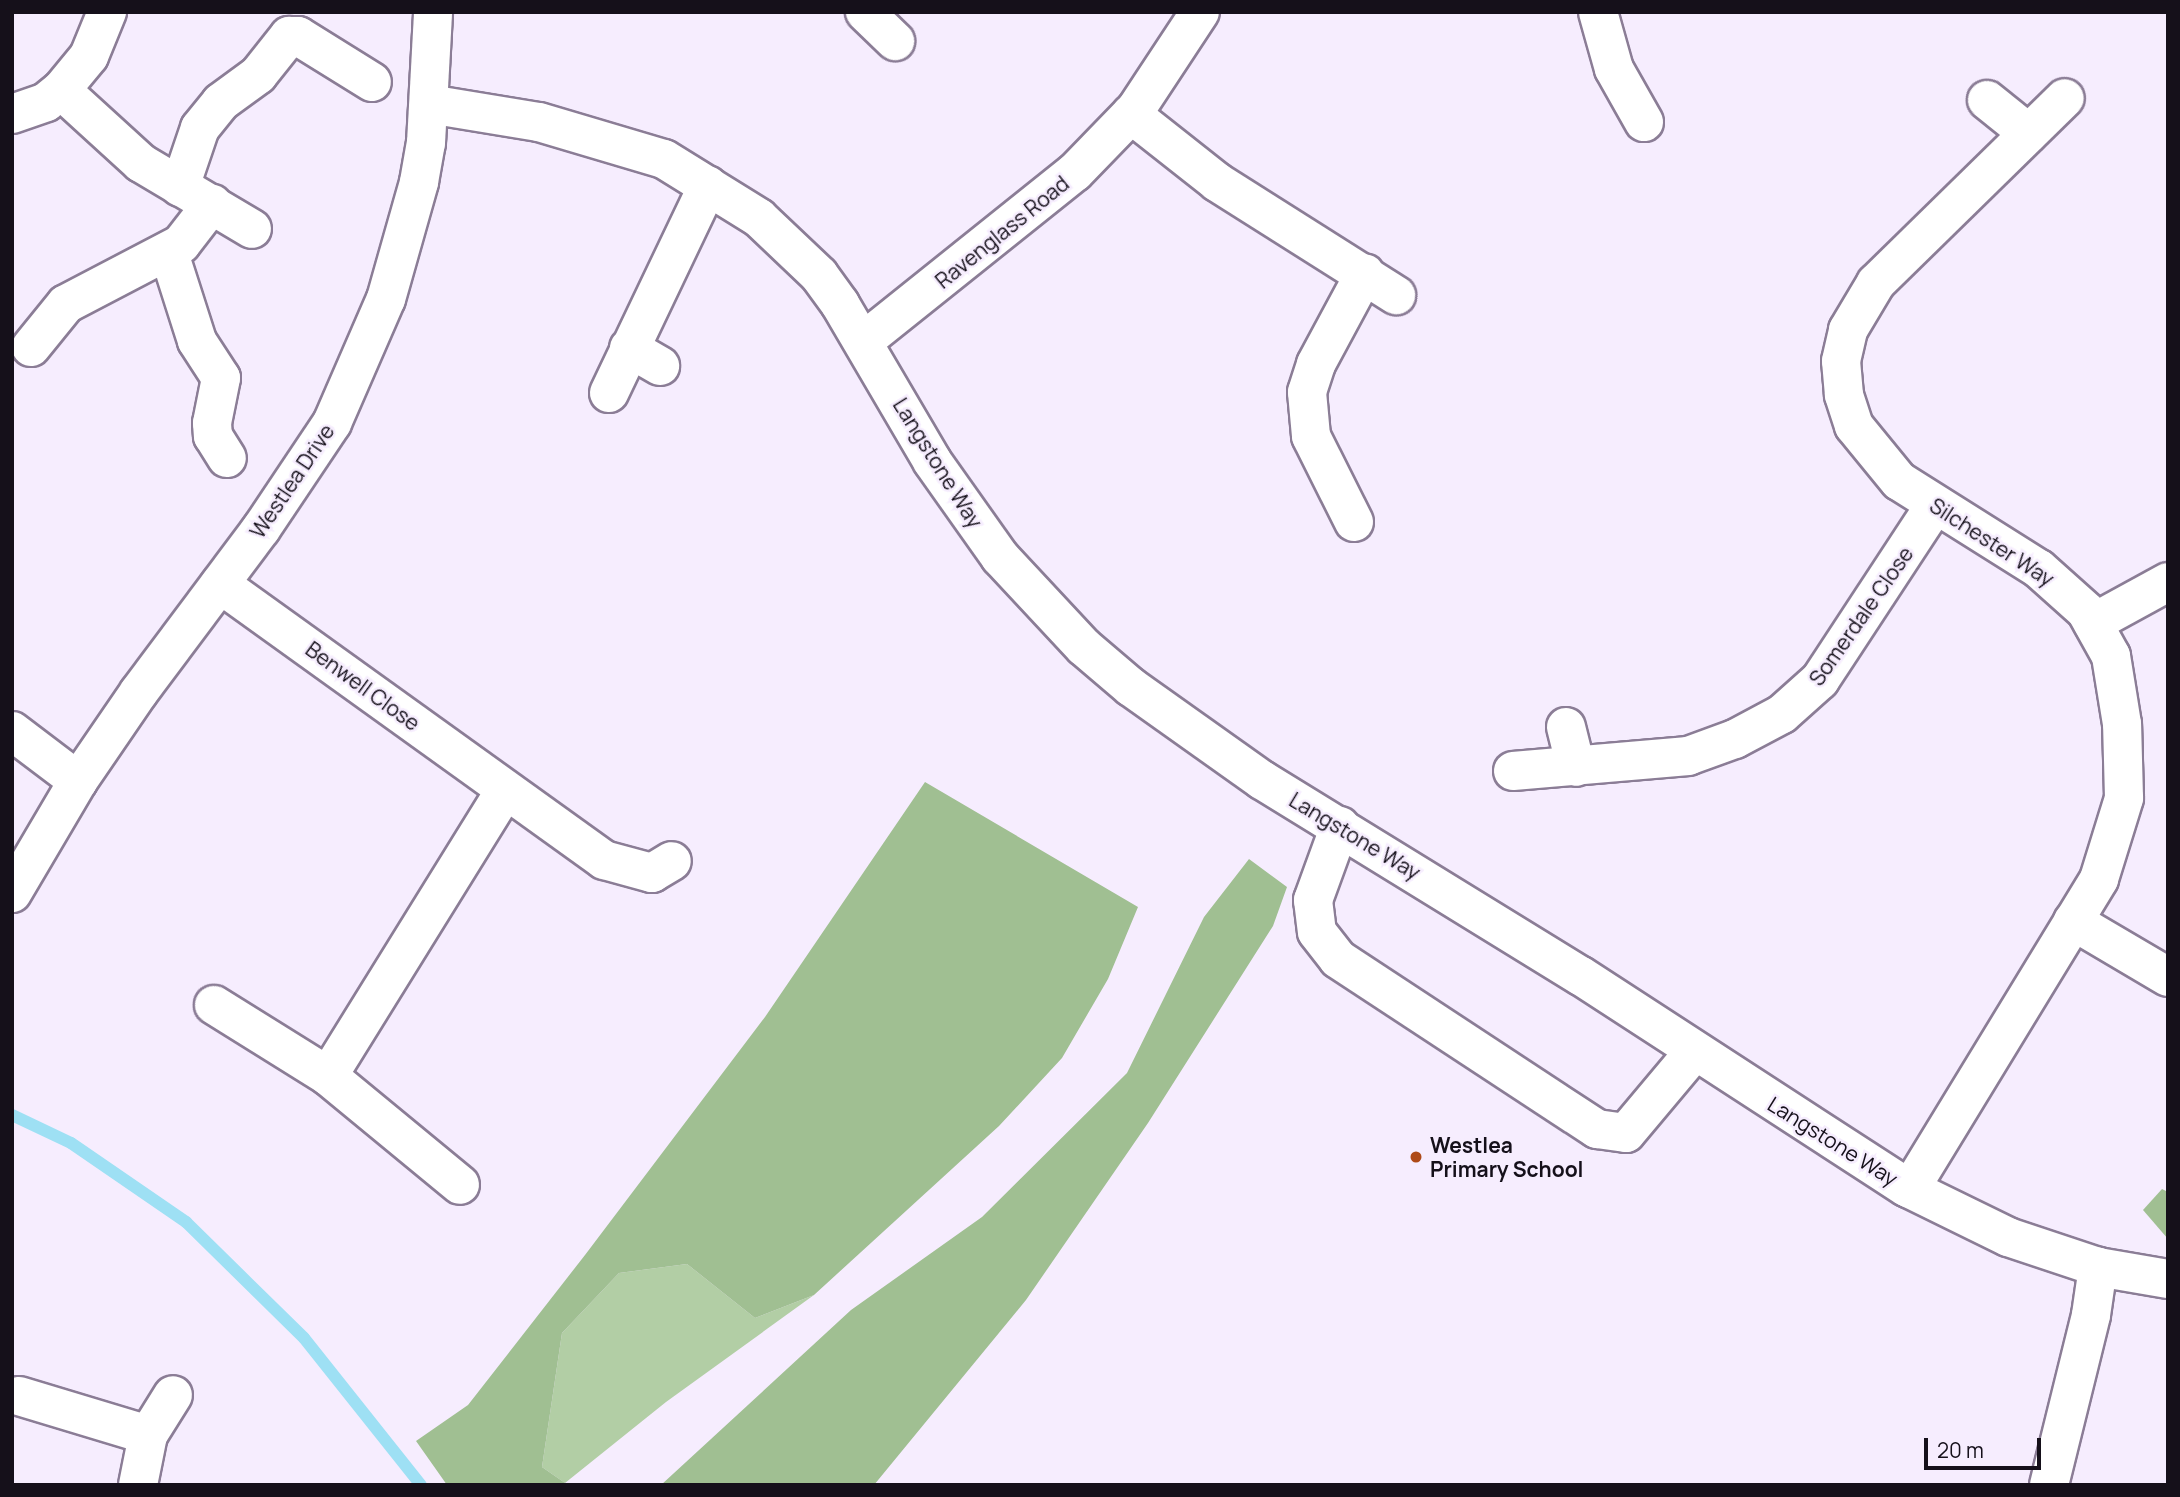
<!DOCTYPE html>
<style>
body{margin:0}
#map{position:relative;width:2180px;height:1497px;overflow:hidden;background:#f6edfe;font-family:Manrope,sans-serif}
div>[style]{position:absolute}
.green>*{inset:0;background:#b2cea5}
.forest>*{inset:0;background:#a0bf92}
.stream>*{height:12px;margin:-6px;padding:0 6px;transform-origin:6px;border-radius:6px;background:#9ee0f4}
.roads{filter:drop-shadow(2px 0 #8b7d96) drop-shadow(-2px 0 #8b7d96) drop-shadow(0 2px #8b7d96) drop-shadow(0 -2px #8b7d96)}
.minor>*{height:38px;margin:-19px;padding:0 19px;transform-origin:19px;border-radius:19px;background:#fff}
.dots>*{width:19px;height:19px;translate:-50% -50%;box-sizing:border-box;border:4px solid #f6edfe;border-radius:50%}
span{translate:-50% -50%;white-space:nowrap;text-align:center;line-height:1.15;-webkit-text-stroke:5px #f6edfe;paint-order:stroke}
.street-label{font-size:21px;color:#15101a}
.poi-label{font-size:21px;color:#15101a;font-weight:700}
.left{translate:0 -50%;text-align:left}
.frame{position:absolute;inset:0;border:14px solid #15101a;pointer-events:none}
.scale{position:absolute;left:1924px;top:1438px;width:117px;height:32px;box-sizing:border-box;border:4px solid #15101a;border-top:0;padding-left:9px;font-size:21px;line-height:24px;white-space:nowrap;color:#15101a;-webkit-text-stroke:5px #f6edfe;paint-order:stroke}
</style>
<div id="map">
<div class="green">
<i style="clip-path:polygon(687px 1264px,755px 1318px,814px 1295px,666px 1402px,565px 1483px,542px 1467px,562px 1333px,619px 1273px)"></i>
</div>
<div class="forest">
<i style="clip-path:polygon(925px 782px,1138px 907px,1108px 979px,1062px 1058px,999px 1126px,814px 1295px,755px 1318px,687px 1264px,619px 1273px,562px 1333px,542px 1467px,568px 1485px,447px 1485px,416px 1441px,468px 1405px,585px 1255px,765px 1017px)"></i>
<i style="clip-path:polygon(1249px 859px,1287px 887px,1273px 926px,1148px 1123px,1026px 1300px,874px 1485px,661px 1485px,851px 1310px,982px 1217px,1127px 1073px,1204px 917px)"></i>
<i style="clip-path:polygon(2162px 1189px,2168px 1192px,2168px 1239px,2143px 1210px)"></i>
</div>
<div class="stream">
<i style="left:12px;top:1115px;width:65px;rotate:25.4deg"></i>
<i style="left:71px;top:1143px;width:140px;rotate:34.5deg"></i>
<i style="left:186px;top:1222px;width:165px;rotate:44.5deg"></i>
<i style="left:304px;top:1338px;width:188px;rotate:51.5deg"></i>
</div>
<div class="roads">
<div class="minor">
<i style="left:865px;top:12px;width:42px;rotate:44deg"></i>
<i style="left:1598px;top:12px;width:59px;rotate:74.3deg"></i>
<i style="left:1614px;top:69px;width:61px;rotate:60.5deg"></i>
<i style="left:61px;top:90px;width:108px;rotate:42.4deg"></i>
<i style="left:141px;top:163px;width:129px;rotate:30.7deg"></i>
<i style="left:1987px;top:100px;width:53px;rotate:38.8deg"></i>
<i style="left:429px;top:104px;width:111px;rotate:9.3deg"></i>
<i style="left:539px;top:122px;width:130px;rotate:16.5deg"></i>
<i style="left:664px;top:159px;width:112px;rotate:31.8deg"></i>
<i style="left:759px;top:218px;width:83px;rotate:43.5deg"></i>
<i style="left:819px;top:275px;width:36px;rotate:54deg"></i>
<i style="left:840px;top:304px;width:182px;rotate:59.6deg"></i>
<i style="left:932px;top:461px;width:118px;rotate:54.7deg"></i>
<i style="left:1000px;top:557px;width:123px;rotate:47deg"></i>
<i style="left:1084px;top:647px;width:62px;rotate:40.4deg"></i>
<i style="left:1131px;top:687px;width:161px;rotate:35.4deg"></i>
<i style="left:1262px;top:780px;width:374px;rotate:31.6deg"></i>
<i style="left:1581px;top:976px;width:387px;rotate:33deg"></i>
<i style="left:1906px;top:1187px;width:114px;rotate:26.1deg"></i>
<i style="left:2008px;top:1237px;width:95px;rotate:18.4deg"></i>
<i style="left:2098px;top:1267px;width:71px;rotate:9.7deg"></i>
<i style="left:12px;top:114px;width:36px;rotate:-19deg"></i>
<i style="left:46px;top:102px;width:19px;rotate:-39deg"></i>
<i style="left:61px;top:90px;width:44px;rotate:-50.5deg"></i>
<i style="left:89px;top:56px;width:48px;rotate:-67.8deg"></i>
<i style="left:1131px;top:114px;width:110px;rotate:38.3deg"></i>
<i style="left:1217px;top:182px;width:212px;rotate:32.3deg"></i>
<i style="left:180px;top:187px;width:62px;rotate:-71.3deg"></i>
<i style="left:200px;top:128px;width:33px;rotate:-51deg"></i>
<i style="left:221px;top:102px;width:46px;rotate:-36.1deg"></i>
<i style="left:258px;top:75px;width:50px;rotate:-51.5deg"></i>
<i style="left:289px;top:36px;width:9px"></i>
<i style="left:298px;top:36px;width:87px;rotate:31.9deg"></i>
<i style="left:169px;top:253px;width:92px;rotate:72.3deg"></i>
<i style="left:197px;top:341px;width:44px;rotate:57deg"></i>
<i style="left:221px;top:378px;width:46px;rotate:101.3deg"></i>
<i style="left:212px;top:423px;width:13px;rotate:86deg"></i>
<i style="left:213px;top:436px;width:26px;rotate:58deg"></i>
<i style="left:865px;top:340px;width:269px;rotate:-38.7deg"></i>
<i style="left:1075px;top:172px;width:88px;rotate:-45.9deg"></i>
<i style="left:1136px;top:109px;width:116px;rotate:-56.6deg"></i>
<i style="left:31px;top:347px;width:55px;rotate:-50.9deg"></i>
<i style="left:66px;top:304px;width:130px;rotate:-27.6deg"></i>
<i style="left:181px;top:244px;width:51px;rotate:-52.2deg"></i>
<i style="left:629px;top:348px;width:36px;rotate:30deg"></i>
<i style="left:609px;top:393px;width:230px;rotate:-64.5deg"></i>
<i style="left:1354px;top:522px;width:96px;rotate:-116.6deg"></i>
<i style="left:1311px;top:436px;width:44px;rotate:-95.2deg"></i>
<i style="left:1307px;top:392px;width:29px;rotate:-72deg"></i>
<i style="left:1316px;top:364px;width:103px;rotate:-61.7deg"></i>
<i style="left:220px;top:584px;width:473px;rotate:35.7deg"></i>
<i style="left:604px;top:860px;width:50px;rotate:15.2deg"></i>
<i style="left:652px;top:873px;width:23px;rotate:-31deg"></i>
<i style="left:2093px;top:623px;width:85px;rotate:-28.7deg"></i>
<i style="left:1566px;top:727px;width:41px;rotate:76deg"></i>
<i style="left:12px;top:731px;width:83px;rotate:37.1deg"></i>
<i style="left:1513px;top:771px;width:176px;rotate:-4.9deg"></i>
<i style="left:1688px;top:756px;width:50px;rotate:-19.9deg"></i>
<i style="left:1735px;top:739px;width:53px;rotate:-28deg"></i>
<i style="left:1782px;top:714px;width:51px;rotate:-41.8deg"></i>
<i style="left:1820px;top:680px;width:209px;rotate:-56.7deg"></i>
<i style="left:1340px;top:826px;width:79px;rotate:110deg"></i>
<i style="left:1313px;top:900px;width:32px;rotate:83deg"></i>
<i style="left:1317px;top:932px;width:34px;rotate:52deg"></i>
<i style="left:1338px;top:959px;width:310px;rotate:33.3deg"></i>
<i style="left:1597px;top:1129px;width:29px;rotate:8deg"></i>
<i style="left:1626px;top:1133px;width:106px;rotate:-50deg"></i>
<i style="left:12px;top:893px;width:130px;rotate:-59.5deg"></i>
<i style="left:78px;top:781px;width:108px;rotate:-55.6deg"></i>
<i style="left:139px;top:692px;width:204px;rotate:-53.2deg"></i>
<i style="left:261px;top:529px;width:128px;rotate:-56.2deg"></i>
<i style="left:332px;top:423px;width:135px;rotate:-66.5deg"></i>
<i style="left:386px;top:299px;width:122px;rotate:-74.2deg"></i>
<i style="left:419px;top:182px;width:40px;rotate:-80deg"></i>
<i style="left:426px;top:143px;width:131px;rotate:-86.9deg"></i>
<i style="left:2073px;top:921px;width:110px;rotate:30.5deg"></i>
<i style="left:214px;top:1005px;width:134px;rotate:31.9deg"></i>
<i style="left:328px;top:1076px;width:336px;rotate:-58.2deg"></i>
<i style="left:328px;top:1076px;width:171px;rotate:39.5deg"></i>
<i style="left:1910px;top:1189px;width:363px;rotate:-58.6deg"></i>
<i style="left:2099px;top:879px;width:85px;rotate:-72.8deg"></i>
<i style="left:2124px;top:798px;width:74px;rotate:-91.5deg"></i>
<i style="left:2122px;top:724px;width:69px;rotate:-99.2deg"></i>
<i style="left:2111px;top:656px;width:51px;rotate:-119.1deg"></i>
<i style="left:2086px;top:611px;width:63px;rotate:-138.2deg"></i>
<i style="left:2039px;top:569px;width:165px;rotate:-147.8deg"></i>
<i style="left:1899px;top:481px;width:71px;rotate:-129.3deg"></i>
<i style="left:1854px;top:426px;width:33px;rotate:-108deg"></i>
<i style="left:1844px;top:395px;width:34px;rotate:-95deg"></i>
<i style="left:1841px;top:361px;width:32px;rotate:-77deg"></i>
<i style="left:1848px;top:330px;width:55px;rotate:-59.2deg"></i>
<i style="left:1876px;top:283px;width:264px;rotate:-44.4deg"></i>
<i style="left:19px;top:1396px;width:135px;rotate:16.8deg"></i>
<i style="left:138px;top:1485px;width:51px;rotate:-78.7deg"></i>
<i style="left:148px;top:1435px;width:47px;rotate:-58deg"></i>
<i style="left:2049px;top:1485px;width:175px;rotate:-76.1deg"></i>
<i style="left:2091px;top:1315px;width:49px;rotate:-81.7deg"></i>
</div>
</div>
<div class="dots">
<i style="left:1416px;top:1157px;background:#ae4a18"></i>
</div>
<div class="street-label">
<span style="left:1002px;top:232px;rotate:-39deg">Ravenglass Road</span>
<span style="left:938px;top:463px;rotate:58deg">Langstone Way</span>
<span style="left:292px;top:481px;rotate:-56deg">Westlea Drive</span>
<span style="left:1992px;top:542px;rotate:33deg">Silchester Way</span>
<span style="left:1861px;top:616px;rotate:-55deg">Somerdale Close</span>
<span style="left:363px;top:686px;rotate:36deg">Benwell Close</span>
<span style="left:1355px;top:836px;rotate:31deg">Langstone Way</span>
<span style="left:1833px;top:1141px;rotate:32deg">Langstone Way</span>
</div>
<div class="poi-label">
<span class="left" style="left:1430px;top:1157px">Westlea<br>Primary School</span>
</div>
<div class="frame"></div>
<div class="scale">20 m</div>
</div>
